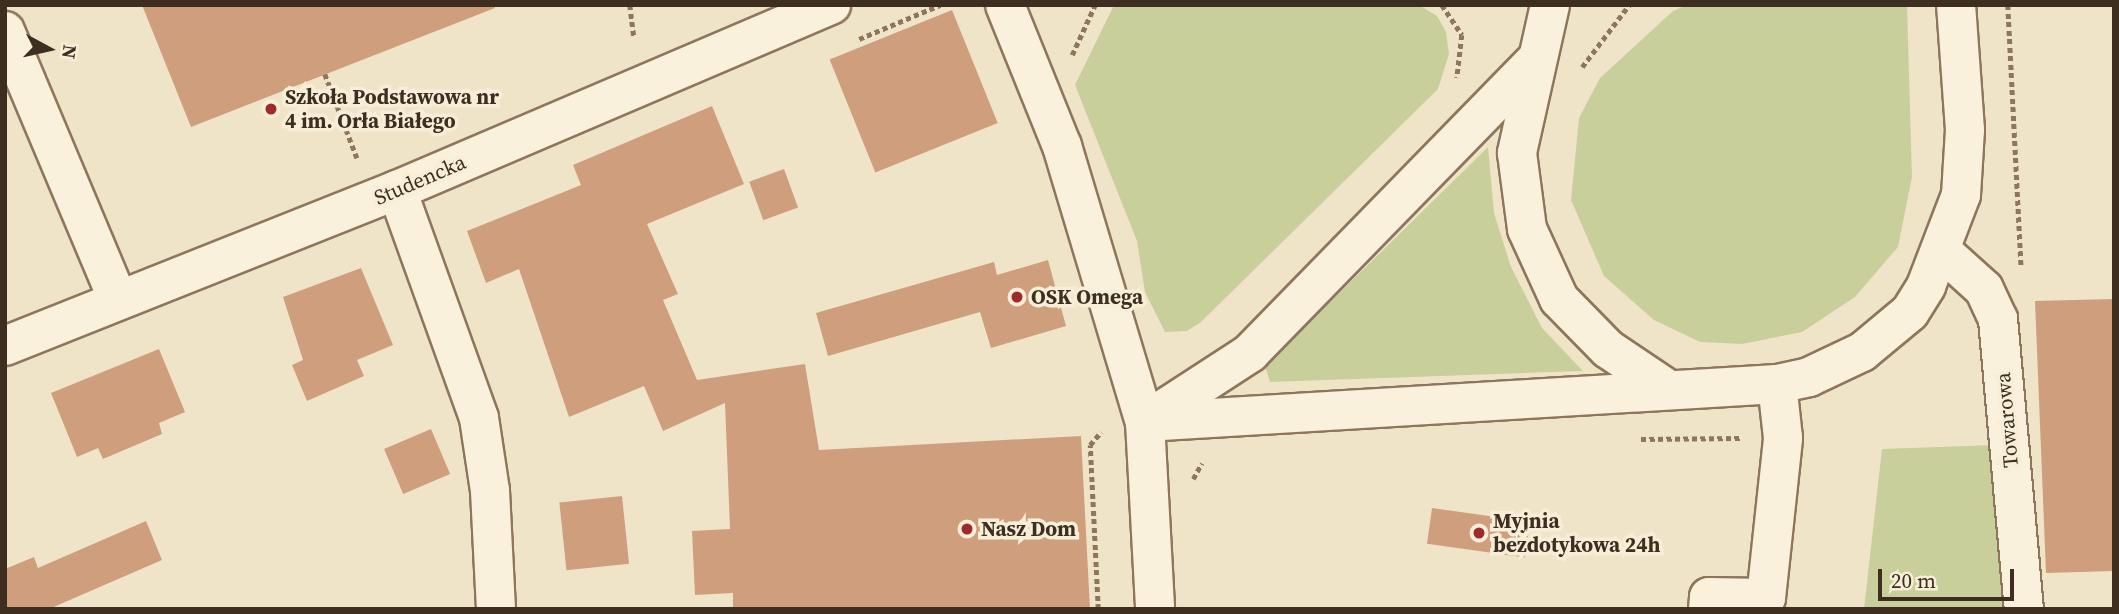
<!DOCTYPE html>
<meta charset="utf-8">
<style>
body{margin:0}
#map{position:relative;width:2119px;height:614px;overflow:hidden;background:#f0e4c8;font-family:"Source Serif 4",serif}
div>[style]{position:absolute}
.green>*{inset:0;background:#c9cf9b}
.building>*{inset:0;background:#cf9f7d;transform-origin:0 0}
.path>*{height:4.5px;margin-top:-2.25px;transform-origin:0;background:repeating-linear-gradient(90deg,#8d765c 0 5px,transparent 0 8.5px)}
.roads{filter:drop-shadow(2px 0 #8d765c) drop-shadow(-2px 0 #8d765c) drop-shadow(0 2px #8d765c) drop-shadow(0 -2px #8d765c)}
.minor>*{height:38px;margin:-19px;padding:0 19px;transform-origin:19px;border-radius:19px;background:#faf1dc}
.dots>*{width:19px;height:19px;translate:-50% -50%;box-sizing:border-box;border:4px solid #f7eed8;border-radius:50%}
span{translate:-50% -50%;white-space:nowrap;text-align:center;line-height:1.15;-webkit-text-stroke:7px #f7eed8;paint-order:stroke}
.poi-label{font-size:21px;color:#3d2e20;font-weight:700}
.left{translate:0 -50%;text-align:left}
.street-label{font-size:21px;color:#3d2e20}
.frame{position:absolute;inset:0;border:7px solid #3d2e20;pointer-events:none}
.north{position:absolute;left:14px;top:14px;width:70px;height:70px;-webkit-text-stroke:5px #f7eed8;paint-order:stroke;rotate:98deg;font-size:19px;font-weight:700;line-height:28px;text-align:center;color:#3d2e20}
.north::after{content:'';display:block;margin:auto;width:24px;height:32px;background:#3d2e20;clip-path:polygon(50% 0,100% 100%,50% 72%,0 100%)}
.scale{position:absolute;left:1878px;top:569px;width:136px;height:32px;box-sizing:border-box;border:4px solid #3d2e20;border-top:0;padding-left:9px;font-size:21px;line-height:24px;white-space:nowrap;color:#3d2e20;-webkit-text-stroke:5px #f7eed8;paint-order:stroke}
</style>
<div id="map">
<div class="green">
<i style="clip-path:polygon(1114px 5px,1419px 5px,1437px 16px,1446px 32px,1449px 54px,1438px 89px,1201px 322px,1187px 331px,1165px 332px,1145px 292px,1137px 241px,1075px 85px)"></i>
<i style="clip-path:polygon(1687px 5px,1907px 5px,1912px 177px,1898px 247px,1855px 297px,1802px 332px,1742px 344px,1700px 342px,1654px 320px,1604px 276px,1571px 200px,1579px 118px,1600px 78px,1673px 11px)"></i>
<i style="clip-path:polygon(1488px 147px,1494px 213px,1511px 267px,1542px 328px,1583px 371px,1270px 382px,1265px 366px)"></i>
<i style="clip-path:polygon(1995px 445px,2008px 609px,1864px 609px,1882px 449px)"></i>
</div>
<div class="building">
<i style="clip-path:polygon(142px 5px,494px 5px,495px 8px,191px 127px)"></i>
<i style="left:952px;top:10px;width:122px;height:132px;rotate:68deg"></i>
<i style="clip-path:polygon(712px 106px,744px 184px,647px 224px,678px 294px,663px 300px,697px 380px,805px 364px,819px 450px,1081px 436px,1090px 609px,733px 609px,733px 593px,695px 595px,692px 531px,730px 529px,725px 403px,663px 431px,644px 386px,569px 417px,519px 269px,486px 283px,467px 231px,581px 185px,573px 165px)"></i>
<i style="left:784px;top:169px;width:41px;height:37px;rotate:70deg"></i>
<i style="clip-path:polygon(1048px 260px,1066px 326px,991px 348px,980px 312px,828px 356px,816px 313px,994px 262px,997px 275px)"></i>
<i style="clip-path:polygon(361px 268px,393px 345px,357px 360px,364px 376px,307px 401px,292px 365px,303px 360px,283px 297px)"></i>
<i style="clip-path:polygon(2114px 299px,2114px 571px,2046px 573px,2035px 301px)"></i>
<i style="clip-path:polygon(159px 349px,185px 412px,159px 423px,162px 434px,103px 459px,98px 448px,77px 457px,51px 393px)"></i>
<i style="left:431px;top:429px;width:49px;height:51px;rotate:67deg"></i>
<i style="left:622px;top:496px;width:68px;height:63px;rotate:84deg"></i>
<i style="left:1432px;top:508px;width:99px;height:36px;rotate:8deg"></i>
<i style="clip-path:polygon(146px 521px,162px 560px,49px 609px,5px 609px,5px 569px,34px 557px,38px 568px)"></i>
</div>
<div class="path">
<i style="left:630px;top:5px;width:32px;rotate:83deg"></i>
<i style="left:1442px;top:5px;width:36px;rotate:56deg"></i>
<i style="left:1462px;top:35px;width:43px;rotate:96.6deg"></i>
<i style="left:2008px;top:5px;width:261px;rotate:87.1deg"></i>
<i style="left:859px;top:39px;width:88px;rotate:-22.8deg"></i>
<i style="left:1072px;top:55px;width:55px;rotate:-65.3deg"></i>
<i style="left:1582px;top:67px;width:78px;rotate:-52.8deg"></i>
<i style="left:325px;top:74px;width:90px;rotate:69.1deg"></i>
<i style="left:1641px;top:439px;width:99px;rotate:-0.6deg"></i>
<i style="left:1193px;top:479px;width:18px;rotate:-61deg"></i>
<i style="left:1098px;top:609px;width:164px;rotate:-92.8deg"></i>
<i style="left:1090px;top:445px;width:17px;rotate:-50deg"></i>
</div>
<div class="roads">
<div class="minor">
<i style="left:1005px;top:5px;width:152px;rotate:68deg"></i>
<i style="left:1062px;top:146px;width:288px;rotate:73.3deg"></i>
<i style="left:1145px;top:422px;width:187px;rotate:86.9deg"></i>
<i style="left:1550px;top:5px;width:152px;rotate:102.6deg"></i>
<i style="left:1517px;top:153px;width:77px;rotate:82.5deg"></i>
<i style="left:1527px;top:229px;width:77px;rotate:65.4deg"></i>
<i style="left:1559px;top:299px;width:70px;rotate:45.6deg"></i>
<i style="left:1608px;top:349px;width:70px;rotate:33.9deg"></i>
<i style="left:5px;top:31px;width:290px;rotate:67.2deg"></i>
<i style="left:397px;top:190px;width:242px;rotate:70.2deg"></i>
<i style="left:479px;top:418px;width:74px;rotate:81.4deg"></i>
<i style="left:490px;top:491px;width:118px;rotate:87.1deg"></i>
<i style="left:1943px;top:252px;width:55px;rotate:42.1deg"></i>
<i style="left:1984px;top:289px;width:33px;rotate:65deg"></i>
<i style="left:1998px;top:319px;width:291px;rotate:84.9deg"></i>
<i style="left:5px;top:346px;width:422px;rotate:-21.7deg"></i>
<i style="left:397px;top:190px;width:472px;rotate:-23.1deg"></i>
<i style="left:1147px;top:420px;width:123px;rotate:-33deg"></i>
<i style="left:1250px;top:353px;width:409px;rotate:-45.7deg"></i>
<i style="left:1145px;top:422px;width:633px;rotate:-3.44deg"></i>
<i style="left:1777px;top:384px;width:33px;rotate:-12deg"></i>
<i style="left:1809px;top:377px;width:59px;rotate:-25.3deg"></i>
<i style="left:1862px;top:352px;width:62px;rotate:-39.8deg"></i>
<i style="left:1910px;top:312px;width:31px;rotate:-58deg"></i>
<i style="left:1926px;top:286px;width:97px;rotate:-69deg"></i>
<i style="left:1961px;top:195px;width:65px;rotate:-86.5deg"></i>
<i style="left:1965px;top:130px;width:125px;rotate:-94.1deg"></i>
<i style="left:1708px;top:609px;width:12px;rotate:-85deg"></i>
<i style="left:1709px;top:597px;width:57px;rotate:1deg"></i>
<i style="left:1766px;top:598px;width:161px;rotate:-83.9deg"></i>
<i style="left:1783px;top:438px;width:54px;rotate:-96.3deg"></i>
</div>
</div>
<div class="dots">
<i style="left:271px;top:109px;background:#9e2a2b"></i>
<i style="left:1017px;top:297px;background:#9e2a2b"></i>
<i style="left:967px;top:529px;background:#9e2a2b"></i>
<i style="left:1479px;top:533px;background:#9e2a2b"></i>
</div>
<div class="poi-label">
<span class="left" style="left:285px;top:109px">Szkoła Podstawowa nr<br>4 im. Orła Białego</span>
<span class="left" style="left:1031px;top:297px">OSK Omega</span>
<span class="left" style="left:1493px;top:533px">Myjnia<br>bezdotykowa 24h</span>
<span class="left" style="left:981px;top:529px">Nasz Dom</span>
</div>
<div class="street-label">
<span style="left:420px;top:180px;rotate:-23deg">Studencka</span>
<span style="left:2007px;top:420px;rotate:-95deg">Towarowa</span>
</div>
<div class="frame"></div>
<div class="north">N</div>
<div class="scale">20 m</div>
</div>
